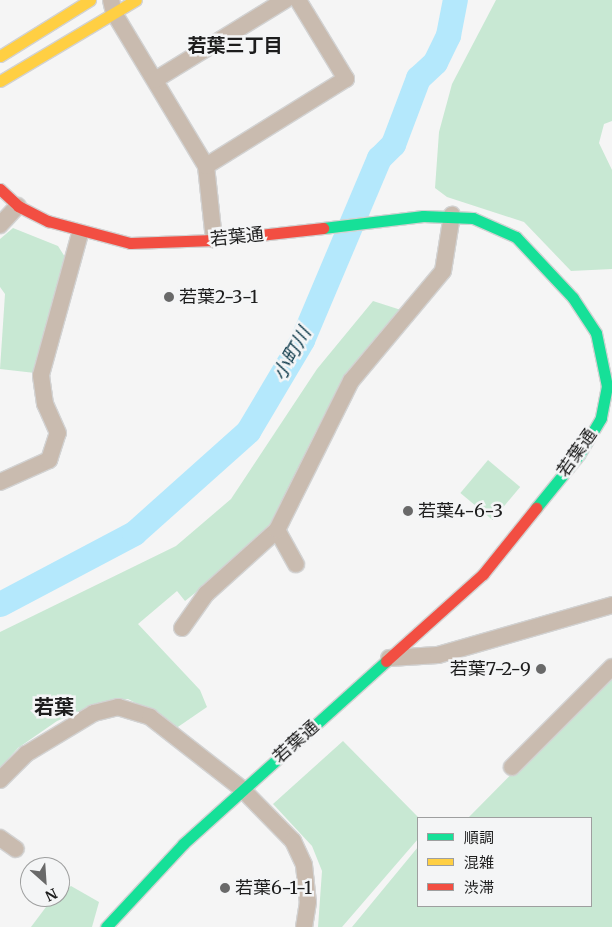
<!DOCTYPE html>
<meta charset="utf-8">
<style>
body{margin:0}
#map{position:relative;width:612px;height:927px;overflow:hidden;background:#f5f5f5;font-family:Merriweather,"Noto Sans JP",serif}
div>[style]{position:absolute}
.green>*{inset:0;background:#c8e8d3;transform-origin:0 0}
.river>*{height:25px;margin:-12.5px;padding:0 12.5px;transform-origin:12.5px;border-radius:12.5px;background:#b4e8fc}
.roads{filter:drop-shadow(1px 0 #d2d2d2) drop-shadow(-1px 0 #d2d2d2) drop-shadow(0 1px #d2d2d2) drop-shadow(0 -1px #d2d2d2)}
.street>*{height:16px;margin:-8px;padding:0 8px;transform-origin:8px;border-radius:8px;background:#c9bbaf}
.fast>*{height:11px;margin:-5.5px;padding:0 5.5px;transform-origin:5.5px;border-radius:5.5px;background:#16e098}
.slow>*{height:11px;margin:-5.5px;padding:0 5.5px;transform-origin:5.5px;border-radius:5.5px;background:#ffcf43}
.jam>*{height:11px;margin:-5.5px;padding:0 5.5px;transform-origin:5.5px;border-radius:5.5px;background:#f24e42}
.dots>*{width:14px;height:14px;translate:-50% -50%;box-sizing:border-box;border:2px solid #f4f5f6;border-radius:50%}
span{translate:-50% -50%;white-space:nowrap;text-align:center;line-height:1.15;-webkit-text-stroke:5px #f4f5f6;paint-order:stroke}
.street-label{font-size:18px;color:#1d1d1d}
.poi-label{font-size:18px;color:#1d1d1d}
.left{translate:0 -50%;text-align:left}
.right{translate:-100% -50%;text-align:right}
.neighbourhood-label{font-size:19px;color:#1d1d1d;font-weight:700}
.water-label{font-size:19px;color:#0e3a4a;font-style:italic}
.quarter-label{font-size:20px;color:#1d1d1d;font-weight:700}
.legend{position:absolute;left:417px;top:817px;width:175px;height:90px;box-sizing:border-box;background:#f4f5f6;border:1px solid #9e9f9f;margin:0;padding:6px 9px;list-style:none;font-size:15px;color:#1d1d1d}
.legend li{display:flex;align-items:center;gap:10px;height:25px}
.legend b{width:25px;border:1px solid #9e9f9f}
.north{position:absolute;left:20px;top:857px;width:50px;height:50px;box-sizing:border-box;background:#f4f5f6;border:1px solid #9e9f9f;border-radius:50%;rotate:154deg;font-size:14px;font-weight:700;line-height:20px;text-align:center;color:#1d1d1d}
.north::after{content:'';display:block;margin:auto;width:18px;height:22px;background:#696969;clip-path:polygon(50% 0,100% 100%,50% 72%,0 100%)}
</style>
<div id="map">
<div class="green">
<i style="clip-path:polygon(496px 0,612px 0,612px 121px,604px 124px,599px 143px,612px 170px,612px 269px,571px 271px,524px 222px,447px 197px,435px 188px,439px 132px,452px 84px)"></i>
<i style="clip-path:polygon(13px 228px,58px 246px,65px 257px,35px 373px,0 369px,5px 294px,0 287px,0 239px)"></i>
<i style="clip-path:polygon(373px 301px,401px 310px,273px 531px,185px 601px,177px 591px,138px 624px,200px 690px,207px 707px,172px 731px,153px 712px,128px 699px,97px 704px,57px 721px,18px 748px,0 768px,0 632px,176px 546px,231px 499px,317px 369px)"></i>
<i style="left:488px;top:460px;width:42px;height:43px;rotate:40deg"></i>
<i style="clip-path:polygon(612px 672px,612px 927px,352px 927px,418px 847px,418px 906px,591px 906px,591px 818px,468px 818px)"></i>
<i style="clip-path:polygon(343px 741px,419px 818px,418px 839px,342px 927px,318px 927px,322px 871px,312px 846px,273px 804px)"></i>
<i style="clip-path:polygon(71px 886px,99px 902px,92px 927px,31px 927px,52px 899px)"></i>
</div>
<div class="river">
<i style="left:0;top:604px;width:152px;rotate:-27.9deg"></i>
<i style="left:134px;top:533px;width:153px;rotate:-41.8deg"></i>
<i style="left:248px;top:431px;width:106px;rotate:-59.3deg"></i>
<i style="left:302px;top:340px;width:198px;rotate:-67.1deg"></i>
<i style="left:379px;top:158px;width:20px;rotate:-45deg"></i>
<i style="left:393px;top:144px;width:71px;rotate:-69.3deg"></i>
<i style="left:418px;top:78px;width:23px;rotate:-43deg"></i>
<i style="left:435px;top:62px;width:30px;rotate:-64deg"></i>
<i style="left:448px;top:35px;width:36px;rotate:-79deg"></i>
</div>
<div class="roads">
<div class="street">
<i style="left:111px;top:0;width:13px;rotate:77deg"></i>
<i style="left:114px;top:13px;width:179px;rotate:59deg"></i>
<i style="left:206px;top:166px;width:74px;rotate:83.8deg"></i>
<i style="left:155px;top:80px;width:153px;rotate:-31.6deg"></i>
<i style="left:206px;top:166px;width:165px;rotate:-31.9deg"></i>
<i style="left:346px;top:79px;width:92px;rotate:-121.3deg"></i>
<i style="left:0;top:225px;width:26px;rotate:-47deg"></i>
<i style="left:0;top:482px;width:54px;rotate:-24.2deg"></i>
<i style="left:49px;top:460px;width:28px;rotate:-72deg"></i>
<i style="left:58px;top:433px;width:32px;rotate:-114deg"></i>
<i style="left:45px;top:404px;width:29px;rotate:-98deg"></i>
<i style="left:41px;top:375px;width:147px;rotate:-74.6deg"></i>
<i style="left:277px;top:530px;width:39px;rotate:61deg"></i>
<i style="left:182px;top:628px;width:42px;rotate:-54.8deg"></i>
<i style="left:206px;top:594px;width:96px;rotate:-42deg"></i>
<i style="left:277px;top:530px;width:166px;rotate:-63.6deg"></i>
<i style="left:351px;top:381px;width:143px;rotate:-50.1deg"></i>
<i style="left:443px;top:271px;width:57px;rotate:-80.9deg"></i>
<i style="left:389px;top:658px;width:49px;rotate:-3.5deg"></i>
<i style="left:438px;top:655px;width:181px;rotate:-16deg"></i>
<i style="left:512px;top:767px;width:141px;rotate:-45deg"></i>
<i style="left:0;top:780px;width:37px;rotate:-45deg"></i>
<i style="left:26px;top:754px;width:79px;rotate:-31.1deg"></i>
<i style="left:94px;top:713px;width:25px;rotate:-14deg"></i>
<i style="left:118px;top:707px;width:34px;rotate:17deg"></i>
<i style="left:150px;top:717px;width:117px;rotate:38deg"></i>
<i style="left:242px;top:789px;width:73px;rotate:45.6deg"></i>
<i style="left:293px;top:841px;width:26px;rotate:65deg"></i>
<i style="left:304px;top:865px;width:37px;rotate:84deg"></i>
<i style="left:308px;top:902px;width:25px;rotate:99deg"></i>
<i style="left:0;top:838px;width:19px;rotate:35deg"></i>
</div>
<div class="fast">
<i style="left:323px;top:228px;width:101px;rotate:-6.8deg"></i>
<i style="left:423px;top:216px;width:50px;rotate:2.3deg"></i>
<i style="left:473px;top:218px;width:47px;rotate:23.8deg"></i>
<i style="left:516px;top:237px;width:83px;rotate:46.9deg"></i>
<i style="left:573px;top:298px;width:42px;rotate:56.7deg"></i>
<i style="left:596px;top:333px;width:54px;rotate:78.3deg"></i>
<i style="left:607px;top:386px;width:33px;rotate:101deg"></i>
<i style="left:601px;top:418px;width:43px;rotate:120.7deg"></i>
<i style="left:579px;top:455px;width:68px;rotate:129.1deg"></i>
<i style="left:106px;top:927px;width:113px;rotate:-47.1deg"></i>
<i style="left:183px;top:844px;width:273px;rotate:-42deg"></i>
</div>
<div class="slow">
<i style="left:0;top:56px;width:106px;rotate:-31.9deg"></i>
<i style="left:0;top:81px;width:158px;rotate:-30.8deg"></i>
</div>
<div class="jam">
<i style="left:0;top:189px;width:25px;rotate:43deg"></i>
<i style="left:18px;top:206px;width:34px;rotate:27deg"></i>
<i style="left:48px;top:221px;width:85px;rotate:15deg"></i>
<i style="left:130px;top:243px;width:84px;rotate:-2deg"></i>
<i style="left:214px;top:240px;width:110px;rotate:-6.3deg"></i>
<i style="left:386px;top:661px;width:130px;rotate:-41.9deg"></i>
<i style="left:483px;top:574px;width:85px;rotate:-51.2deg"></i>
</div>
</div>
<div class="dots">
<i style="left:169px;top:297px;background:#696969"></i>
<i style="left:408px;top:511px;background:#696969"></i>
<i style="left:541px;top:669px;background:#696969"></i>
<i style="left:225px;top:888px;background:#696969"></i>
</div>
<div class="street-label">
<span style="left:237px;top:237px;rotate:-6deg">若葉通</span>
<span style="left:577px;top:453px;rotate:-55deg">若葉通</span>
<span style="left:296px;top:742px;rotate:-42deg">若葉通</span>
</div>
<div class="poi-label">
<span class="left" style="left:179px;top:297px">若葉2-3-1</span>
<span class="left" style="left:418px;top:511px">若葉4-6-3</span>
<span class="right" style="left:531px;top:669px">若葉7-2-9</span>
<span class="left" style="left:235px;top:888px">若葉6-1-1</span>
</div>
<div class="neighbourhood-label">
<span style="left:235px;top:46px">若葉三丁目</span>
</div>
<div class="water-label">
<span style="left:292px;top:354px;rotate:-61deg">小町川</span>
</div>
<div class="quarter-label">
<span style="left:54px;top:706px">若葉</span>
</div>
<ul class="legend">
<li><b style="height:6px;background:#16e098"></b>順調</li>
<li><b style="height:6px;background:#ffcf43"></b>混雑</li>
<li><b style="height:6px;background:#f24e42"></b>渋滞</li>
</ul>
<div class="north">N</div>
</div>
